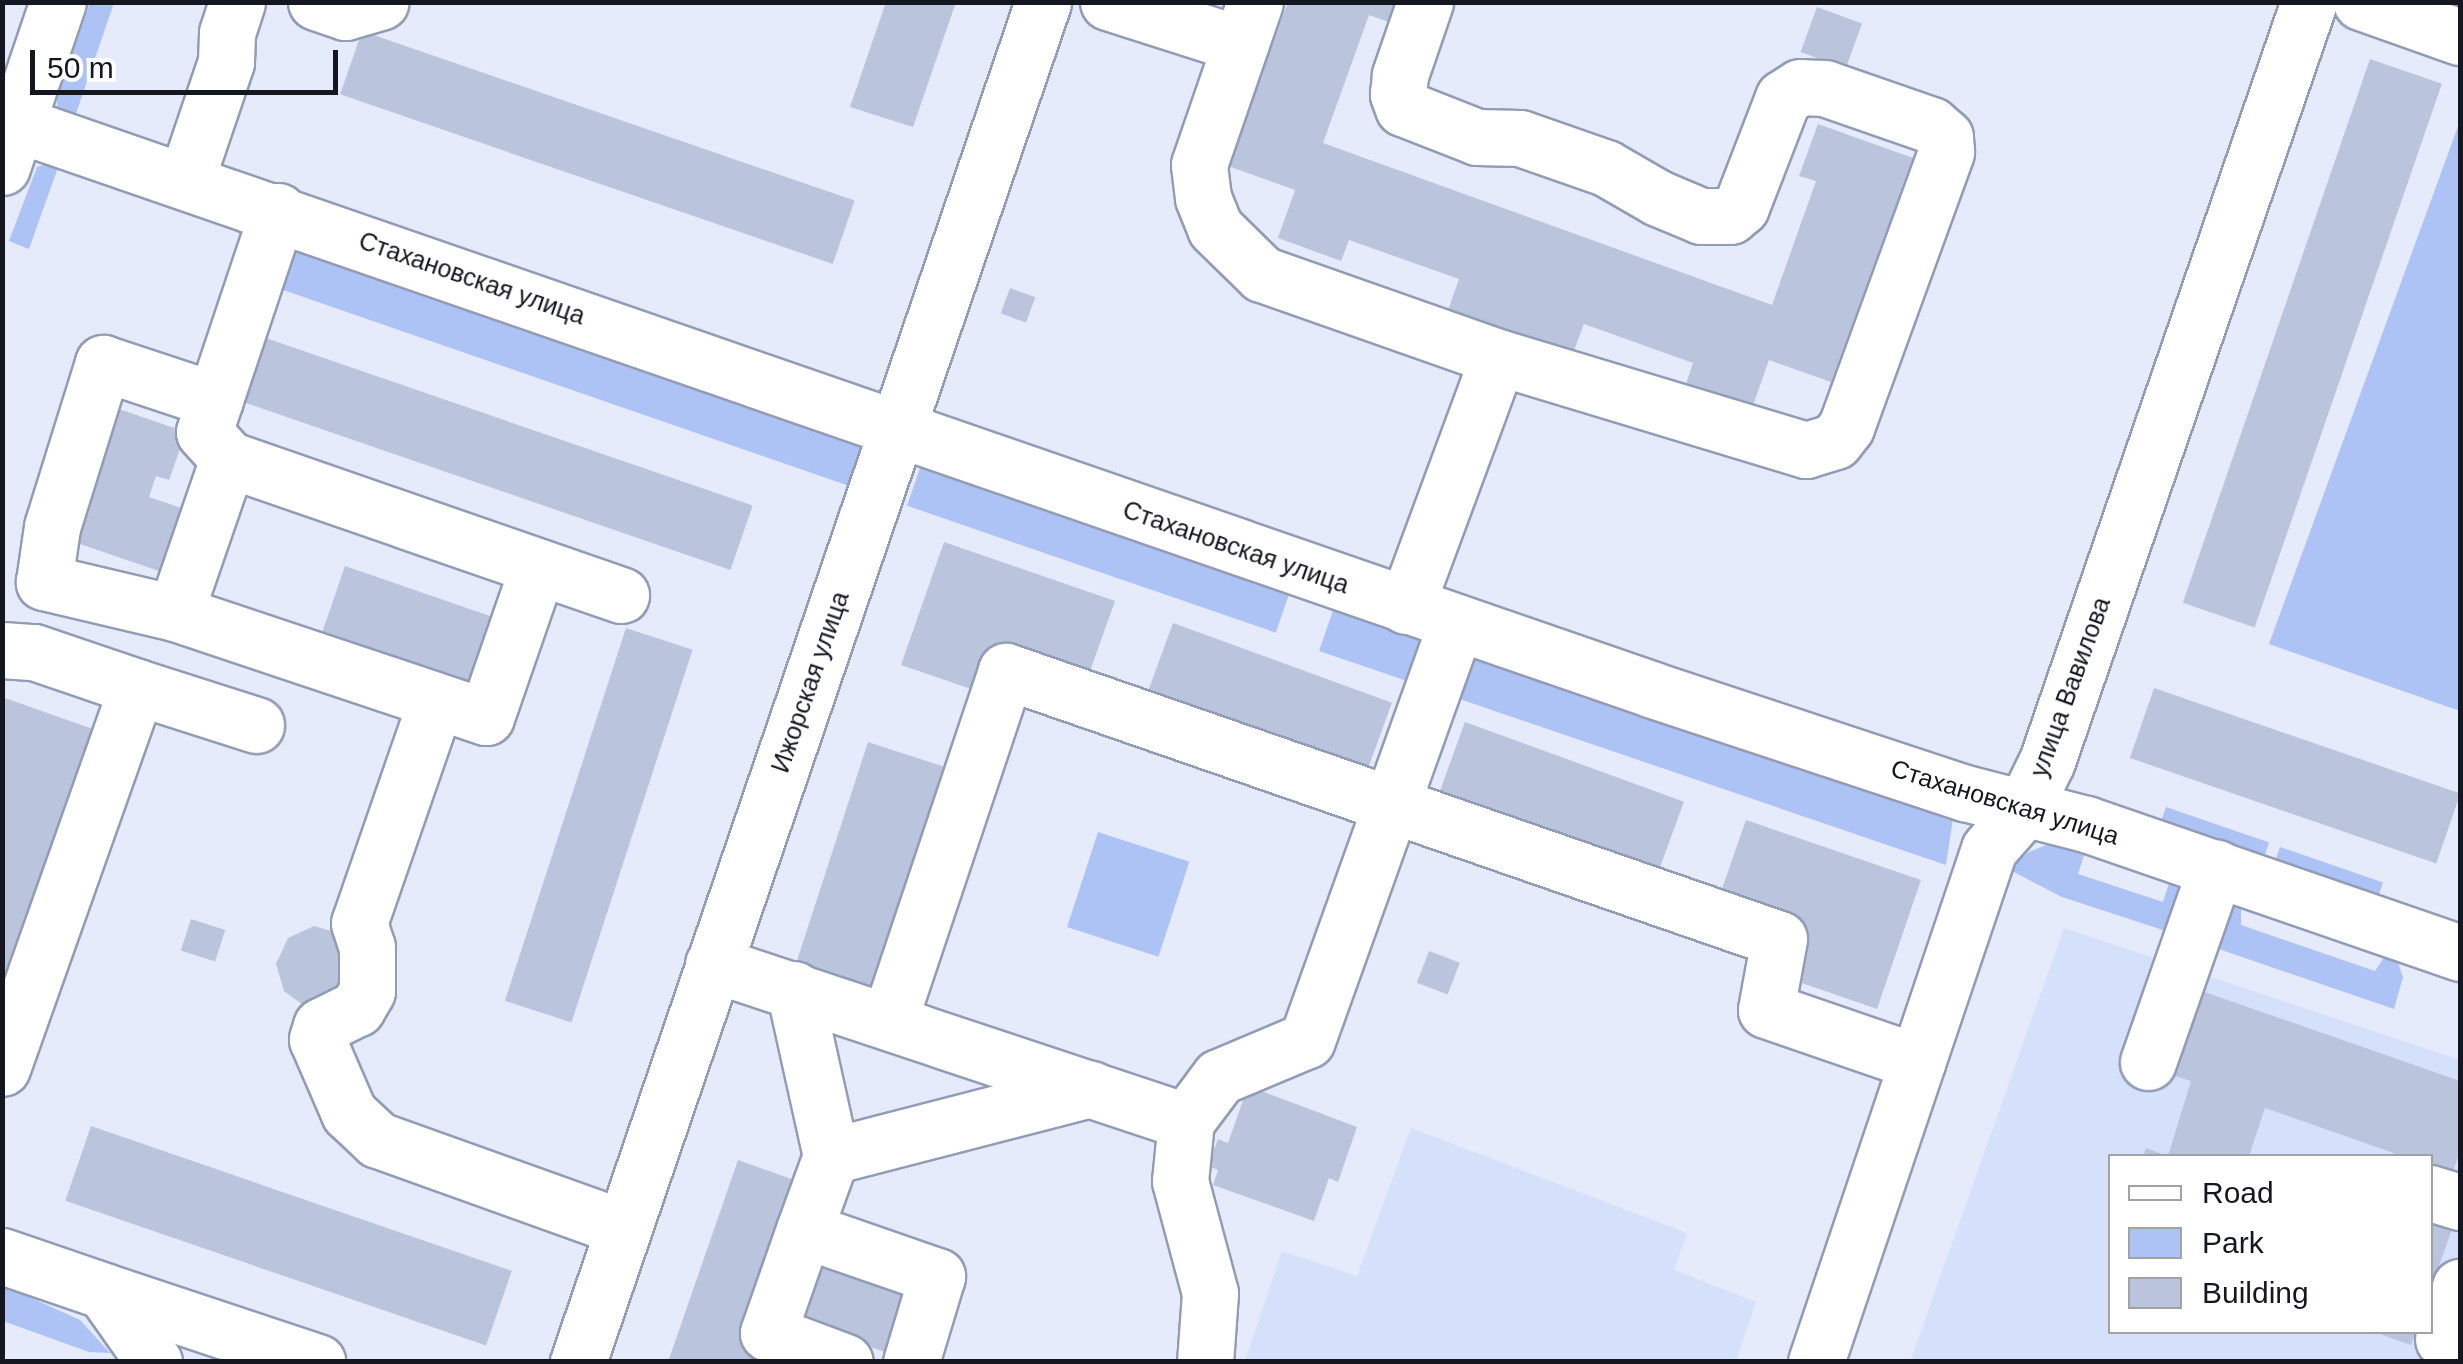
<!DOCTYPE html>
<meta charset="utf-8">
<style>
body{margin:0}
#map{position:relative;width:2463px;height:1364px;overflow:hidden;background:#e5ebfb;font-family:Arial,sans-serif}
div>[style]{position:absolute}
.built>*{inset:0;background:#d5e0fa}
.green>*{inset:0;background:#adc2f5;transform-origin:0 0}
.building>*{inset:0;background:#bac5dd;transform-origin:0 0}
.roads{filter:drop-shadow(2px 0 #929cb4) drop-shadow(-2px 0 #929cb4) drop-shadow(0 2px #929cb4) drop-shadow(0 -2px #929cb4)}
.minor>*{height:55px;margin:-27.5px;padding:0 27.5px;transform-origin:27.5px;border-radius:27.5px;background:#fff}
span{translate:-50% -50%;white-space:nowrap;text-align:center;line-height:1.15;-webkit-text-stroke:9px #fff;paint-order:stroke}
.street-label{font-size:25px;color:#141720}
.frame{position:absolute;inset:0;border:5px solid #141720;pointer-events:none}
.legend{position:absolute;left:2108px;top:1154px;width:325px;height:180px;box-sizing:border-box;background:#fff;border:2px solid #a1a2a6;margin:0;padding:12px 18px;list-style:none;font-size:30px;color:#141720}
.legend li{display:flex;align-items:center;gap:20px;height:50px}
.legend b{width:50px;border:2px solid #a1a2a6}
.scale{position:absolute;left:30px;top:50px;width:308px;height:45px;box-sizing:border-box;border:5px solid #141720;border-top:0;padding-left:12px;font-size:30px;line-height:35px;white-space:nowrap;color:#141720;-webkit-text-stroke:8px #fff;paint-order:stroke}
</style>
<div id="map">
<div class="built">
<i style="clip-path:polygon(evenodd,2064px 928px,2460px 1060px,2460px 1361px,1910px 1362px,2064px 928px,2110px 1156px,2430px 1156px,2430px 1332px,2110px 1332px,2110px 1156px)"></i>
<i style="clip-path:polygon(1411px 1128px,1687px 1233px,1674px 1270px,1756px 1302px,1736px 1361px,1245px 1361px,1282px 1251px,1357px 1276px)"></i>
</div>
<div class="green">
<i style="clip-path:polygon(90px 3px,114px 3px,71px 128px,57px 115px,57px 99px)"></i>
<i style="clip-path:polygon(2460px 121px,2460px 711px,2269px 644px)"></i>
<i style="clip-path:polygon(61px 159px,29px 249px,9px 241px,37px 167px)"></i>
<i style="clip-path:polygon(285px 242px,863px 433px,864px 491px,266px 284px)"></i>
<i style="left:921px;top:465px;width:390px;height:43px;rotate:19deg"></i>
<i style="clip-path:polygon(1335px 605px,1417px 632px,1421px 646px,1419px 685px,1319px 651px)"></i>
<i style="clip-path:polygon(1479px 654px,1953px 818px,1946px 865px,1448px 695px,1468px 662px)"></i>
<i style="left:2166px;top:807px;width:109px;height:19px;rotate:19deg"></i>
<i style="left:1098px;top:832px;width:96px;height:100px;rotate:18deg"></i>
<i style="clip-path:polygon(2058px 840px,2087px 846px,2078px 874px,2163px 902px,2172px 874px,2183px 900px,2172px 933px,2062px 897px,2008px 869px,2029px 852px)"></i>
<i style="left:2280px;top:847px;width:109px;height:19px;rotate:19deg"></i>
<i style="clip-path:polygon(2241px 900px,2241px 925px,2375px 971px,2389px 950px,2394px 952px,2403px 977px,2394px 1009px,2204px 944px,2215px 909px)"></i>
<i style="clip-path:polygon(3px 1285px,80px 1320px,110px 1353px,89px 1352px,3px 1321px)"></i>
</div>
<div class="building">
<i style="clip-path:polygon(886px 2px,956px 2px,913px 127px,850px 107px)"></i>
<i style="clip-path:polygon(1288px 2px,1397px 2px,1389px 22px,1369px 15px,1323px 143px,1772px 305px,1816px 181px,1799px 176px,1818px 124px,1913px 158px,1831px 382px,1769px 360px,1752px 408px,1686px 384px,1693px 363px,1584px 324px,1570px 361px,1446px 316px,1459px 279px,1349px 240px,1341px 261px,1278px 238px,1295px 190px,1228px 166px)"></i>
<i style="left:1817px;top:7px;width:48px;height:48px;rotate:20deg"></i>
<i style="left:362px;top:31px;width:521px;height:67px;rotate:19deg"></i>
<i style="left:2370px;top:59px;width:76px;height:575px;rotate:19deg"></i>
<i style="left:1010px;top:288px;width:27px;height:27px;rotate:20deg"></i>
<i style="left:260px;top:336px;width:521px;height:68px;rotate:19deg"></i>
<i style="clip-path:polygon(116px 408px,186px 432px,169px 480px,156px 476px,149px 497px,184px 509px,162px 572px,71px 541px)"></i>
<i style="clip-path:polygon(944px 542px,1115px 601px,1086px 682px,980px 692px,901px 665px)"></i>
<i style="left:345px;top:566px;width:168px;height:83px;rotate:19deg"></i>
<i style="left:1173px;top:623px;width:233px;height:82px;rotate:20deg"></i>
<i style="left:626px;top:628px;width:70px;height:392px;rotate:18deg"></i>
<i style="left:2154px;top:688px;width:324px;height:74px;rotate:19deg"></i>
<i style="clip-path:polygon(5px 698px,104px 733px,2px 1018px,2px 706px)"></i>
<i style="left:1465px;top:722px;width:233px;height:85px;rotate:20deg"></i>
<i style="left:868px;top:742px;width:93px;height:236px;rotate:18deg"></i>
<i style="clip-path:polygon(1746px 820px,1921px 880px,1877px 1009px,1793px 980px,1809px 932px,1718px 900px)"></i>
<i style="left:191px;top:919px;width:36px;height:33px;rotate:18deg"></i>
<i style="clip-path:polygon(314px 926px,341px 934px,355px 985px,307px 1008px,284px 991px,276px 964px,288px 938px)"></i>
<i style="left:1429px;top:951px;width:33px;height:34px;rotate:21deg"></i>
<i style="clip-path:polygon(2196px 989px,2460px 1081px,2460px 1151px,2452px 1174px,2430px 1166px,2430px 1156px,2402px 1156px,2265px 1108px,2249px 1156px,2143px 1156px,2146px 1148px,2168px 1156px,2191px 1081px,2166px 1073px)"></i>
<i style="clip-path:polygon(1248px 1086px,1357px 1127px,1338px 1182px,1329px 1178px,1314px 1221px,1213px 1185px,1218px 1170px,1208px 1166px,1218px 1139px,1228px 1143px)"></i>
<i style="left:91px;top:1126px;width:445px;height:79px;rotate:19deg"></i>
<i style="clip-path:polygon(738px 1160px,800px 1182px,745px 1338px,809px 1362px,668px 1362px)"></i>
<i style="clip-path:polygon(2430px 1209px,2456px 1218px,2431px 1288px,2430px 1288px)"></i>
<i style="left:823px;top:1264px;width:96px;height:63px;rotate:19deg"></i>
<i style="clip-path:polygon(2374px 1332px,2416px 1332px,2411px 1345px)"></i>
</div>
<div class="roads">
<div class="minor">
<i style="left:316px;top:2px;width:31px;rotate:19deg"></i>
<i style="left:345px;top:12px;width:37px;rotate:-16deg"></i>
<i style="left:1108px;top:2px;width:139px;rotate:17.7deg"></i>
<i style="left:1255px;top:2px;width:172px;rotate:109deg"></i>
<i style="left:1199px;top:165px;width:33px;rotate:83deg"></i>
<i style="left:1203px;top:198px;width:32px;rotate:68deg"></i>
<i style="left:1215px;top:228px;width:66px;rotate:44.4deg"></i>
<i style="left:1262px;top:274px;width:250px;rotate:19.4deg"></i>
<i style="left:1498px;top:357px;width:322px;rotate:16.8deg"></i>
<i style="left:1806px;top:450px;width:30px;rotate:-17deg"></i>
<i style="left:1835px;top:441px;width:18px;rotate:-52deg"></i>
<i style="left:1846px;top:427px;width:293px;rotate:-70deg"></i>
<i style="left:1946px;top:152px;width:15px;rotate:-94deg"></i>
<i style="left:1945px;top:137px;width:18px;rotate:-139deg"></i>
<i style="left:1931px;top:125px;width:112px;rotate:-160.8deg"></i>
<i style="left:1825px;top:88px;width:25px;rotate:-178deg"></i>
<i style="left:1800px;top:87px;width:20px;rotate:147deg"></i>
<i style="left:1783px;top:98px;width:117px;rotate:111.1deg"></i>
<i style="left:1741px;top:207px;width:14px;rotate:141deg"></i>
<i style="left:1730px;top:216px;width:29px;rotate:180deg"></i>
<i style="left:1701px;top:216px;width:47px;rotate:-157.3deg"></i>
<i style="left:1658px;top:198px;width:60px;rotate:-150deg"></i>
<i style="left:1606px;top:168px;width:91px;rotate:-160.8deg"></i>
<i style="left:1520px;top:138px;width:43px;rotate:-178.7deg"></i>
<i style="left:1477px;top:137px;width:79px;rotate:-158.6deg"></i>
<i style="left:1403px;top:108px;width:15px;rotate:-110deg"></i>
<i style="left:1398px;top:94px;width:19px;rotate:-84deg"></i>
<i style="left:1400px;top:75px;width:77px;rotate:-71.1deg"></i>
<i style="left:2361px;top:2px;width:105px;rotate:19.5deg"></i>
<i style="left:17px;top:124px;width:1731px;rotate:19.08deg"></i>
<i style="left:1653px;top:690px;width:329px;rotate:18.3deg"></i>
<i style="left:1965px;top:793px;width:125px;rotate:14.4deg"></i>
<i style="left:2086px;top:824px;width:396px;rotate:19deg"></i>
<i style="left:2px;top:167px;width:174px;rotate:-71.3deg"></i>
<i style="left:186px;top:180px;width:125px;rotate:-71.3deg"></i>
<i style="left:226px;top:62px;width:29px;rotate:-88deg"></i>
<i style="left:227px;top:33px;width:33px;rotate:-72deg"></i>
<i style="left:278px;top:211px;width:233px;rotate:108.5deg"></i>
<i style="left:204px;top:432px;width:36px;rotate:48deg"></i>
<i style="left:228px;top:459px;width:416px;rotate:19.1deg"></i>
<i style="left:228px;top:459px;width:163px;rotate:109deg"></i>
<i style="left:175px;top:613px;width:328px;rotate:18.5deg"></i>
<i style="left:486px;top:717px;width:159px;rotate:-70.9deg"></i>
<i style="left:1406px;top:606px;width:265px;rotate:-69.7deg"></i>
<i style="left:175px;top:613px;width:135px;rotate:-166.7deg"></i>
<i style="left:44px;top:582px;width:56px;rotate:-81.7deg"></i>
<i style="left:52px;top:527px;width:172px;rotate:-72.7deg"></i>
<i style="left:103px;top:363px;width:118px;rotate:18.3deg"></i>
<i style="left:2px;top:650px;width:32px;rotate:4deg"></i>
<i style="left:34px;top:652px;width:109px;rotate:18.8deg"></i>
<i style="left:137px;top:687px;width:404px;rotate:109.5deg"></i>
<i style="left:137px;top:687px;width:125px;rotate:17.7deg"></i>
<i style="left:435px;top:704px;width:232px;rotate:109.1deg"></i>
<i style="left:359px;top:923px;width:25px;rotate:72deg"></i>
<i style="left:367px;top:947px;width:44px;rotate:90deg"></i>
<i style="left:367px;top:991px;width:20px;rotate:120deg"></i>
<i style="left:357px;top:1008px;width:40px;rotate:153.4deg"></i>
<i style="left:321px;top:1026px;width:14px;rotate:107deg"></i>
<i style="left:317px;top:1039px;width:81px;rotate:66.6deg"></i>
<i style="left:349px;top:1113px;width:40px;rotate:43deg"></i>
<i style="left:378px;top:1140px;width:261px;rotate:19.7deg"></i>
<i style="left:713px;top:964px;width:498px;rotate:18.4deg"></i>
<i style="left:1186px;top:1121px;width:55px;rotate:-53.1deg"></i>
<i style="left:1219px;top:1077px;width:95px;rotate:-22.8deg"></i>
<i style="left:1307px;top:1040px;width:443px;rotate:-70.3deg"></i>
<i style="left:794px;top:989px;width:171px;rotate:77.5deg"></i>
<i style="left:831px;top:1156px;width:79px;rotate:110deg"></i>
<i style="left:804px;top:1230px;width:141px;rotate:19.1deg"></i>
<i style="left:937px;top:1276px;width:90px;rotate:106.8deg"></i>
<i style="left:889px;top:1021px;width:369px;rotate:-71.5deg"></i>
<i style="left:1006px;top:671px;width:818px;rotate:19.12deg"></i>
<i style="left:1779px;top:939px;width:72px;rotate:100.4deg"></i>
<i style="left:1766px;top:1010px;width:160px;rotate:19deg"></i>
<i style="left:2148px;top:1062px;width:206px;rotate:-70.7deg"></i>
<i style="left:1186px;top:1121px;width:60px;rotate:95.7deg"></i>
<i style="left:1180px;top:1181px;width:116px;rotate:75deg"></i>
<i style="left:1210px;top:1293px;width:69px;rotate:94.1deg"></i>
<i style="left:831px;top:1156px;width:268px;rotate:-14.5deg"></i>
<i style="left:2430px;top:1193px;width:31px;rotate:17deg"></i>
<i style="left:804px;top:1230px;width:109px;rotate:109.3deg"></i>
<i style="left:768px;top:1333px;width:82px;rotate:20.6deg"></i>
<i style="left:2px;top:1256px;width:108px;rotate:18.9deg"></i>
<i style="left:104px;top:1291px;width:87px;rotate:54.8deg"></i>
<i style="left:104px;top:1291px;width:225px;rotate:18.4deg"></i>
<i style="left:2443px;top:1339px;width:55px;rotate:-71.9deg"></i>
<i style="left:578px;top:1362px;width:1437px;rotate:-71.12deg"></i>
<i style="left:1816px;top:1362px;width:541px;rotate:-71.36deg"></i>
<i style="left:1989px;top:849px;width:52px;rotate:-48.9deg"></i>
<i style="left:2023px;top:810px;width:55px;rotate:-63.9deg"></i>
<i style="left:2047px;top:761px;width:803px;rotate:-70.96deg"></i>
</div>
</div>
<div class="street-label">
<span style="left:472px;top:278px;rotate:19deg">Стахановская улица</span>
<span style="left:1236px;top:547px;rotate:19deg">Стахановская улица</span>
<span style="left:810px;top:682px;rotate:-71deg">Ижорская улица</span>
<span style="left:2070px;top:687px;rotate:-70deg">улица Вавилова</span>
<span style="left:2005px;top:802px;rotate:17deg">Стахановская улица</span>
</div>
<div class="frame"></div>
<ul class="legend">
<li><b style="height:12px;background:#fff"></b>Road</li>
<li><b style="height:28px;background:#adc2f5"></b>Park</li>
<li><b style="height:28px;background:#bac5dd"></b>Building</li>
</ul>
<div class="scale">50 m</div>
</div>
